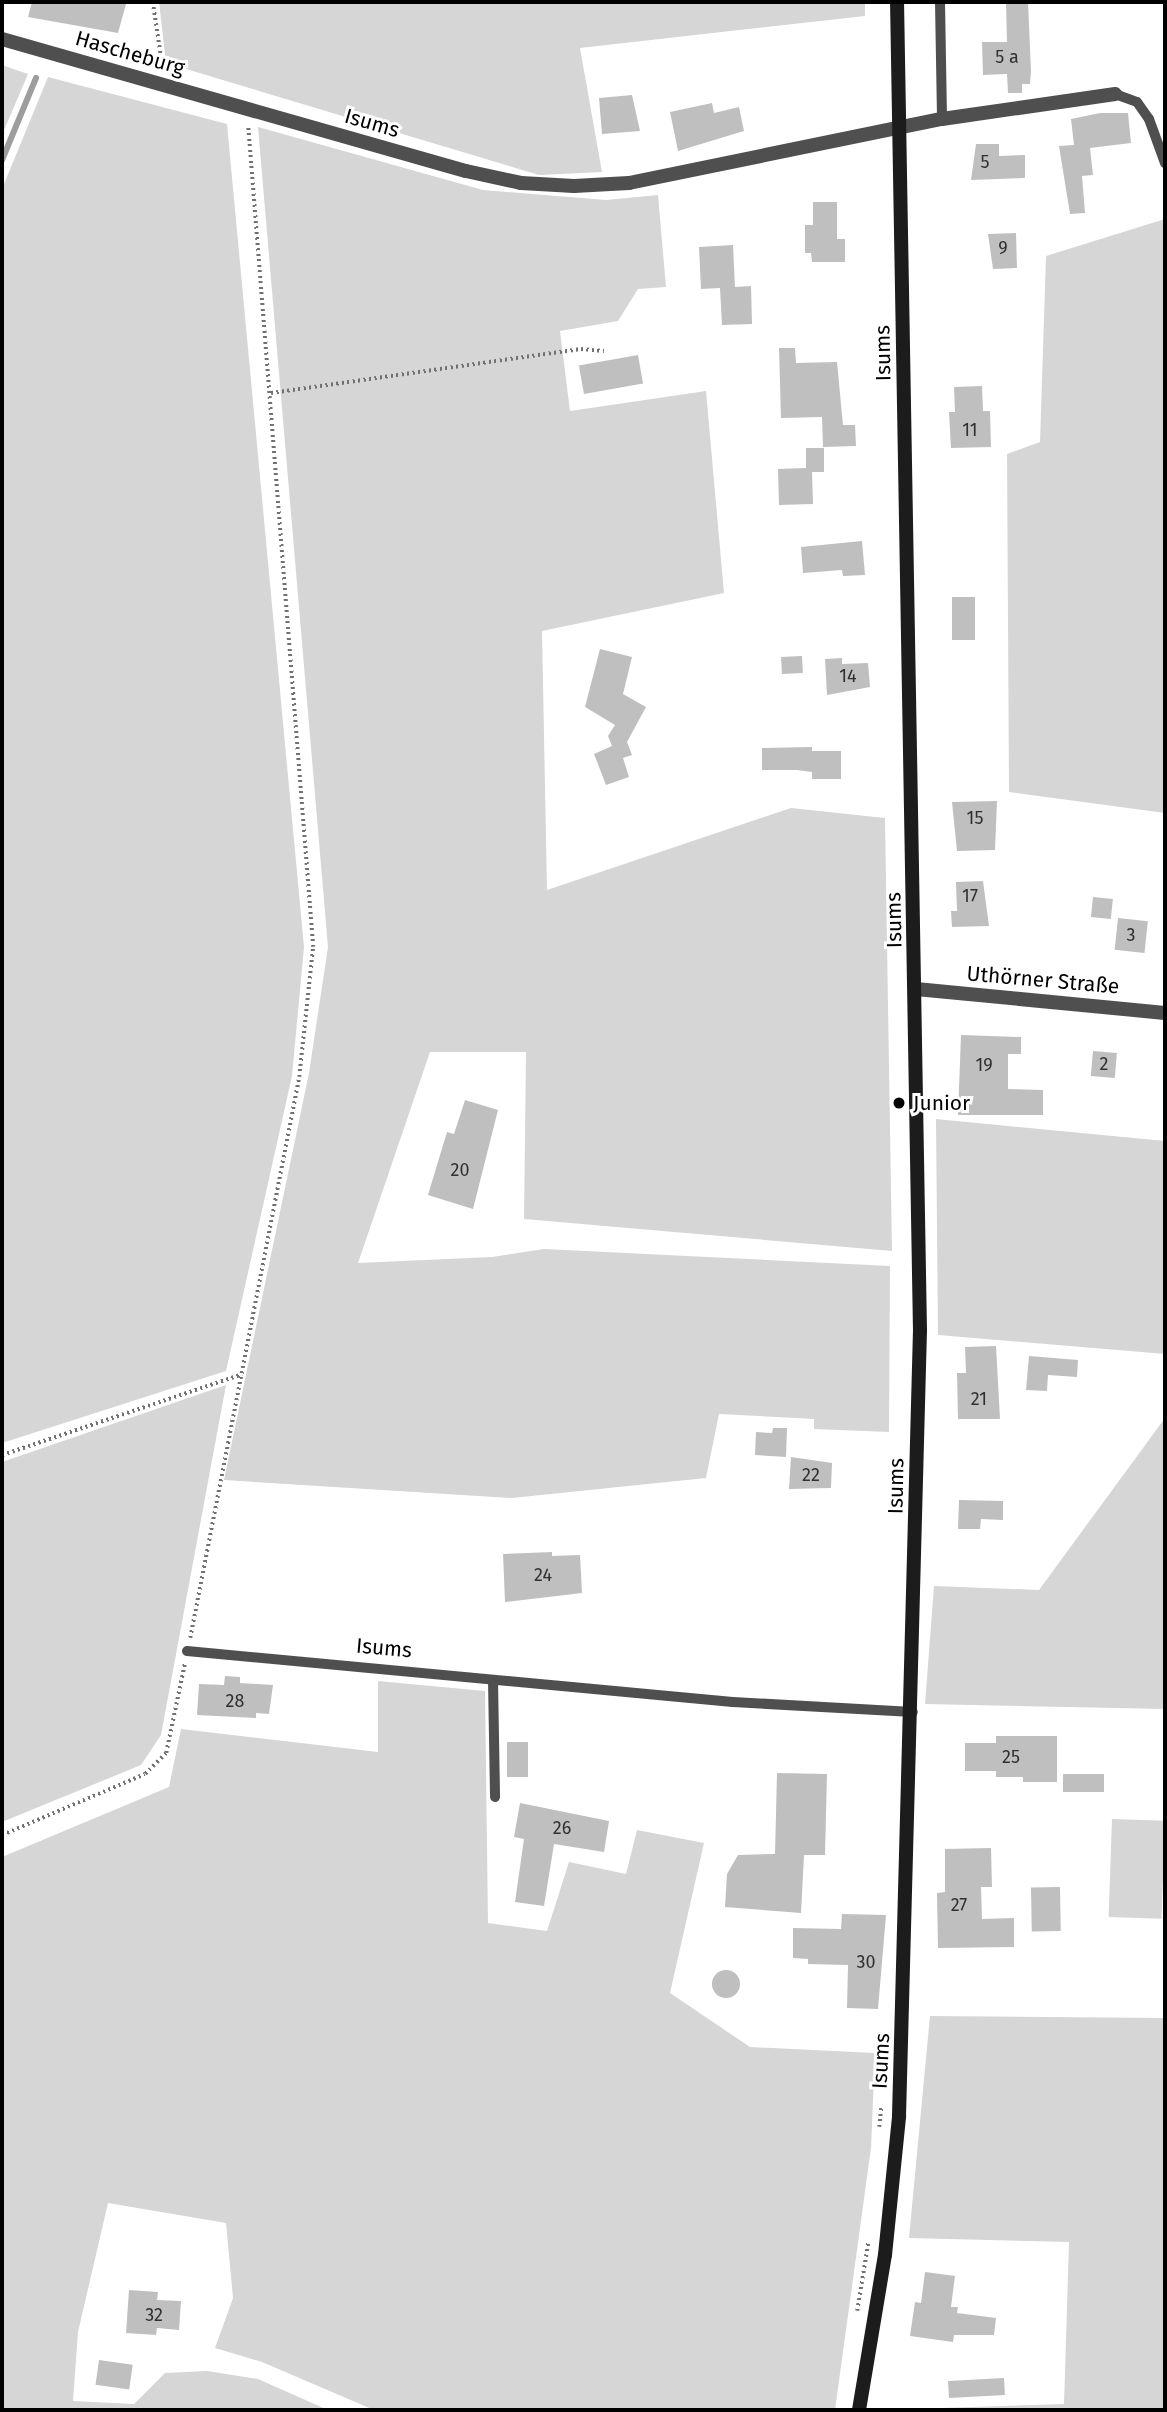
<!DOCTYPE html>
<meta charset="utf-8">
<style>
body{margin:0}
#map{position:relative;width:1167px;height:2412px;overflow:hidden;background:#fff;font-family:"Fira Sans",sans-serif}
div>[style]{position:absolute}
.green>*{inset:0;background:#d6d6d6;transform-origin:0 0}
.stream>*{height:6px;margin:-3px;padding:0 3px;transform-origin:3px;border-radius:3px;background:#9d9d9d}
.building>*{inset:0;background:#bfbfbf;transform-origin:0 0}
.round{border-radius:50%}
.path>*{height:3.5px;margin-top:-1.75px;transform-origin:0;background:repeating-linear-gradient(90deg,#717171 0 2px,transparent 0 5.5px)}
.service>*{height:10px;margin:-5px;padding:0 5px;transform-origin:5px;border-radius:5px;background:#4f4f4f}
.minor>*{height:14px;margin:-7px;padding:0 7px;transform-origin:7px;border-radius:7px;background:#4f4f4f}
.secondary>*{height:14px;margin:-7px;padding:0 7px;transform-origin:7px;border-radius:7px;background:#1c1c1c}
.dots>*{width:19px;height:19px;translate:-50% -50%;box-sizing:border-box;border:4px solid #fff;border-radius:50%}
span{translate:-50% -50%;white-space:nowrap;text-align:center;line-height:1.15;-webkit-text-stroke:6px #fff;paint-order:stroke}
.number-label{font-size:18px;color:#303030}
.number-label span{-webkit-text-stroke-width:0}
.street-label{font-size:21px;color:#000}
.poi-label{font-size:21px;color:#000}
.left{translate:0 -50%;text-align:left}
.frame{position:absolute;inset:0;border:4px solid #000;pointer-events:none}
</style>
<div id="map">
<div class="green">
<i style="clip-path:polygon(159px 2px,865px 2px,865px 16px,580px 48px,602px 172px,539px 175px,166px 63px)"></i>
<i style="clip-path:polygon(2px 65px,28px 74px,2px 135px)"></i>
<i style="clip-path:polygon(48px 77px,227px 124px,304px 947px,292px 1076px,226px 1371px,2px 1443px,2px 189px)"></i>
<i style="clip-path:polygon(258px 127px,483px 190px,606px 200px,658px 195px,666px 287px,638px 289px,618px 321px,560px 331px,570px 411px,706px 391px,724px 593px,542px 631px,547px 890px,791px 808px,885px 818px,892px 1251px,524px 1219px,526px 1052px,430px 1052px,358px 1263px,492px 1257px,544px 1249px,890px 1266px,889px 1432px,814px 1429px,814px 1419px,719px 1414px,706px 1478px,512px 1498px,224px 1480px,309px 1073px,328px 947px)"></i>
<i style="clip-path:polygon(1165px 219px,1165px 813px,1009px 792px,1007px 454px,1040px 442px,1046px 256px)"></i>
<i style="clip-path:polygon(936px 1119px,1165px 1141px,1165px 1354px,938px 1335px)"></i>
<i style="clip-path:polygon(226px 1385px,161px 1735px,141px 1765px,2px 1822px,2px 1462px)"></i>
<i style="clip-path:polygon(1165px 1418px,1165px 1709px,925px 1704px,934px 1586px,1039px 1590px)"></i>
<i style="clip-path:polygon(378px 1681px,485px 1691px,488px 1923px,547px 1931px,569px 1862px,626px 1874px,637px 1830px,704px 1843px,670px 1993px,750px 2047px,875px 2053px,871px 2148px,835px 2410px,374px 2410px,262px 2362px,215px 2348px,233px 2298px,226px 2223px,108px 2203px,78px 2332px,73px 2401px,134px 2404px,165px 2373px,207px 2371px,258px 2379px,328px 2410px,2px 2410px,2px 1857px,169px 1787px,181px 1729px,378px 1752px)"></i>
<i style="left:1112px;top:1819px;width:53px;height:98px;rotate:2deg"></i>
<i style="clip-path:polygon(930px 2016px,1165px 2018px,1165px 2410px,878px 2410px,1064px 2404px,1069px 2242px,909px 2238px)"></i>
</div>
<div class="stream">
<i style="left:2px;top:160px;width:89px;rotate:-67.5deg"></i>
</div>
<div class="building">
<i style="clip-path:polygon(32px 2px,117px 2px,126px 4px,118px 33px,28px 17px)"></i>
<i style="clip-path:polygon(1006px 2px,1028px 2px,1031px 71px,1030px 84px,1022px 84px,1022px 93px,1008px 93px,1007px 74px,983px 75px,982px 42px,1007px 42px)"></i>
<i style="clip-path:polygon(632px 95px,640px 131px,602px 134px,599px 98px)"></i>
<i style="clip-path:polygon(712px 103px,714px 113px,739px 107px,744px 131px,678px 151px,670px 112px)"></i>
<i style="clip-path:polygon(1100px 113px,1128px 113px,1131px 143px,1090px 148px,1093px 175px,1082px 176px,1085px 213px,1070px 214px,1059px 146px,1074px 145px,1071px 119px)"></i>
<i style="clip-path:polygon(976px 144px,999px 144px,999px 156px,1025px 155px,1025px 178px,971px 180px)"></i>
<i style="clip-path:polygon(813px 202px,837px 202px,837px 239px,845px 239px,845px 262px,812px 262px,811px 253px,805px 253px,805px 225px,813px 225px)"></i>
<i style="clip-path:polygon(1016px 233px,1017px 268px,993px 269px,988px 234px)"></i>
<i style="clip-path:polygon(733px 245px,735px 287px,751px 286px,752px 324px,722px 325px,720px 288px,701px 289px,699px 247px)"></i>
<i style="clip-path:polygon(779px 348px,795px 348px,796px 363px,837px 362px,843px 425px,855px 425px,856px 446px,823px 447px,822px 417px,781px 418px)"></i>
<i style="left:638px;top:355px;width:29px;height:60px;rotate:80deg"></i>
<i style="clip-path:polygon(982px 386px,983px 411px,990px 411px,991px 447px,951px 448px,949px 412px,955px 412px,954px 387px)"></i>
<i style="clip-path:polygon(806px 448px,824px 448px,824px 472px,812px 472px,813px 504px,779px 505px,778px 469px,806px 468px)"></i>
<i style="clip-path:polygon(862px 541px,865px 575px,843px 576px,842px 570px,803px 573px,801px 547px)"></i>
<i style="left:952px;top:597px;width:23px;height:43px"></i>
<i style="clip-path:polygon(600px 649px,632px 657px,623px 694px,646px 707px,627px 742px,632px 755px,623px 758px,629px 777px,606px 785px,594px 754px,612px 746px,608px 736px,615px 725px,585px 707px)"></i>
<i style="left:802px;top:656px;width:17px;height:21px;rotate:87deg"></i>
<i style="clip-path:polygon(842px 658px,842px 664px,868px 663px,870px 687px,827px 695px,825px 659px)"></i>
<i style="clip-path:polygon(812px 747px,812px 751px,841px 751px,841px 779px,812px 779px,812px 772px,797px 770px,762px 770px,762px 748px)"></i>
<i style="clip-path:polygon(997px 801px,995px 850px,957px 851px,952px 802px)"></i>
<i style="clip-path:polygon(983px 881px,989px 926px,952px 927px,951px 911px,957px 911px,956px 882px)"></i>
<i style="left:1093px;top:897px;width:20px;height:20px;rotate:6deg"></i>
<i style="left:1118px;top:918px;width:30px;height:32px;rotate:6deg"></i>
<i style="clip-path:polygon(961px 1035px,1021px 1037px,1021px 1054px,1008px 1054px,1008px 1089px,1043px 1090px,1043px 1115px,958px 1115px)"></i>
<i style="left:1093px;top:1051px;width:24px;height:25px;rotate:5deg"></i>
<i style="clip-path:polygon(465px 1100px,498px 1110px,473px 1209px,428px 1195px,447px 1132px,454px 1134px)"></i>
<i style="clip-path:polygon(996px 1346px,1000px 1419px,958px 1419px,957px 1373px,966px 1373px,965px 1347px)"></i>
<i style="clip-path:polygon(1029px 1356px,1078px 1360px,1077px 1377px,1048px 1375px,1047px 1391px,1026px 1390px)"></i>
<i style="clip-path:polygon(773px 1428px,787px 1428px,786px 1457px,755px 1455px,756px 1432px,772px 1433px)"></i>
<i style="clip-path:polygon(791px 1457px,832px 1463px,831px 1488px,789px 1489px)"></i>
<i style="clip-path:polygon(959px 1500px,1003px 1501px,1003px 1520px,981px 1519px,980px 1529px,958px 1529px)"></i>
<i style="clip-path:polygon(552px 1552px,552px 1556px,580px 1555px,582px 1593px,505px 1602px,503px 1554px)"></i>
<i style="clip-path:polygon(225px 1676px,240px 1677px,240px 1683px,273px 1685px,269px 1714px,256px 1713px,256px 1718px,197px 1715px,199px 1684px,224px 1685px)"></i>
<i style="clip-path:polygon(996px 1736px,1057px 1736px,1057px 1782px,1023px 1782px,1023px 1777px,996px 1777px,996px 1771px,965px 1771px,965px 1743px,996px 1743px)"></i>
<i style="left:507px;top:1742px;width:21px;height:35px"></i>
<i style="clip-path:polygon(777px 1773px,827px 1774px,825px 1855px,804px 1855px,801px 1913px,725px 1907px,727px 1874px,738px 1855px,775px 1854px)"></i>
<i style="left:1063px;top:1774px;width:41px;height:18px"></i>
<i style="clip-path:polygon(520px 1803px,609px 1821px,604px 1852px,554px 1844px,544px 1906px,515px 1902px,524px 1839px,514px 1837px)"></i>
<i style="clip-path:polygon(991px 1848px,992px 1887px,981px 1887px,982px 1919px,1014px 1918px,1014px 1947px,938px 1948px,937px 1893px,945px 1892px,945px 1849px)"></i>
<i style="left:1060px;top:1887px;width:44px;height:29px;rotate:89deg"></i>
<i style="clip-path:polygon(842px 1914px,886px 1915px,878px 2009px,847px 2008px,848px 1965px,808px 1964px,808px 1959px,793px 1958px,793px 1928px,841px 1929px)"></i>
<i class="round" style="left:712px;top:1970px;width:28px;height:28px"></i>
<i style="clip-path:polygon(925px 2272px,955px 2276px,951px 2307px,958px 2307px,957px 2313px,996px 2318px,994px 2335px,954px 2335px,953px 2342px,910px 2336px,915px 2302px,921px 2303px)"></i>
<i style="clip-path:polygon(129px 2290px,158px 2292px,157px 2300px,181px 2301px,179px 2330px,157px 2328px,156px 2335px,126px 2333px)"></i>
<i style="left:99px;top:2360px;width:34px;height:25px;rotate:8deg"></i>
<i style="left:1004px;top:2378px;width:17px;height:56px;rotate:87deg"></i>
</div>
<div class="path">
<i style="left:153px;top:2px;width:68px;rotate:81.5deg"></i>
<i style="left:271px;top:393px;width:313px;rotate:-8.1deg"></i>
<i style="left:581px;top:349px;width:23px;rotate:5deg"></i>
<i style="left:2px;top:1455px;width:253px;rotate:-18.6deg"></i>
<i style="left:190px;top:1638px;width:571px;rotate:-79deg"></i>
<i style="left:299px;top:1077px;width:131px;rotate:-83.9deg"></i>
<i style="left:313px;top:947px;width:824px;rotate:-94.53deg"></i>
<i style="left:2px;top:1835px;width:155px;rotate:-23.1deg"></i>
<i style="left:145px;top:1774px;width:30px;rotate:-45deg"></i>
<i style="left:166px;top:1753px;width:93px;rotate:-78.2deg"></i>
<i style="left:879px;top:2127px;width:20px;rotate:-84deg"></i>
<i style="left:857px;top:2311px;width:69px;rotate:-80.8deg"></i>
</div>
<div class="service">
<i style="left:940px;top:2px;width:117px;rotate:89deg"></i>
<i style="left:1115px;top:94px;width:23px;rotate:20deg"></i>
<i style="left:1137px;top:102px;width:21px;rotate:55deg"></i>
<i style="left:1149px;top:119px;width:47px;rotate:70deg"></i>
<i style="left:187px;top:1651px;width:548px;rotate:5.34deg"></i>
<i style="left:733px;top:1702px;width:180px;rotate:3.2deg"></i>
<i style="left:493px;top:1680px;width:117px;rotate:89deg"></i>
</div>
<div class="minor">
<i style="left:2px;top:39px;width:482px;rotate:15.9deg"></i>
<i style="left:466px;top:171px;width:56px;rotate:12.3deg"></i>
<i style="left:521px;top:183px;width:53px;rotate:3.2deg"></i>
<i style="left:574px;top:186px;width:55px;rotate:-3.1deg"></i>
<i style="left:629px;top:183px;width:319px;rotate:-11.6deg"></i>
<i style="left:942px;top:119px;width:175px;rotate:-8.2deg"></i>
<i style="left:916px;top:989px;width:250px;rotate:5.5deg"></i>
</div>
<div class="secondary">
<i style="left:859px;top:2410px;width:157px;rotate:-80.5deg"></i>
<i style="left:885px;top:2255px;width:140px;rotate:-84.2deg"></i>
<i style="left:899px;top:2116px;width:785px;rotate:-88.47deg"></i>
<i style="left:920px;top:1331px;width:1329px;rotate:-90.99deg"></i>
</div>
<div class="dots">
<i style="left:899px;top:1103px;background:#000"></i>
</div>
<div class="number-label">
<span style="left:1007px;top:57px">5 a</span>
<span style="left:985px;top:162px">5</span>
<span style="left:1003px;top:248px">9</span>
<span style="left:970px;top:430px">11</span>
<span style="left:848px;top:676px">14</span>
<span style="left:975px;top:818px">15</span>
<span style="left:970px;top:896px">17</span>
<span style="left:1131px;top:935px">3</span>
<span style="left:1104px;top:1064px">2</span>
<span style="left:984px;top:1065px">19</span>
<span style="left:460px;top:1170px">20</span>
<span style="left:979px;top:1399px">21</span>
<span style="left:811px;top:1475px">22</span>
<span style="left:543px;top:1575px">24</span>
<span style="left:235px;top:1701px">28</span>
<span style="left:1011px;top:1757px">25</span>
<span style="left:562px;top:1828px">26</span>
<span style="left:959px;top:1905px">27</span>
<span style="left:866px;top:1962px">30</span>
<span style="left:154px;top:2315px">32</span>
</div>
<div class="street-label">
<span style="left:130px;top:53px;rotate:16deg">Hascheburg</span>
<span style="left:372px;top:123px;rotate:16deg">Isums</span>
<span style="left:883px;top:353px;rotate:-91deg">Isums</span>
<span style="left:894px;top:920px;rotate:-91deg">Isums</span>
<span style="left:1043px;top:980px;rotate:5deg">Uthörner Straße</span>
<span style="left:896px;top:1486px;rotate:-89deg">Isums</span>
<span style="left:384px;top:1648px;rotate:5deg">Isums</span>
<span style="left:881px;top:2061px;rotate:-87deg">Isums</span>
</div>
<div class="poi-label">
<span class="left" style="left:913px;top:1103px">Junior</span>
</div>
<div class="frame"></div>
</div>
